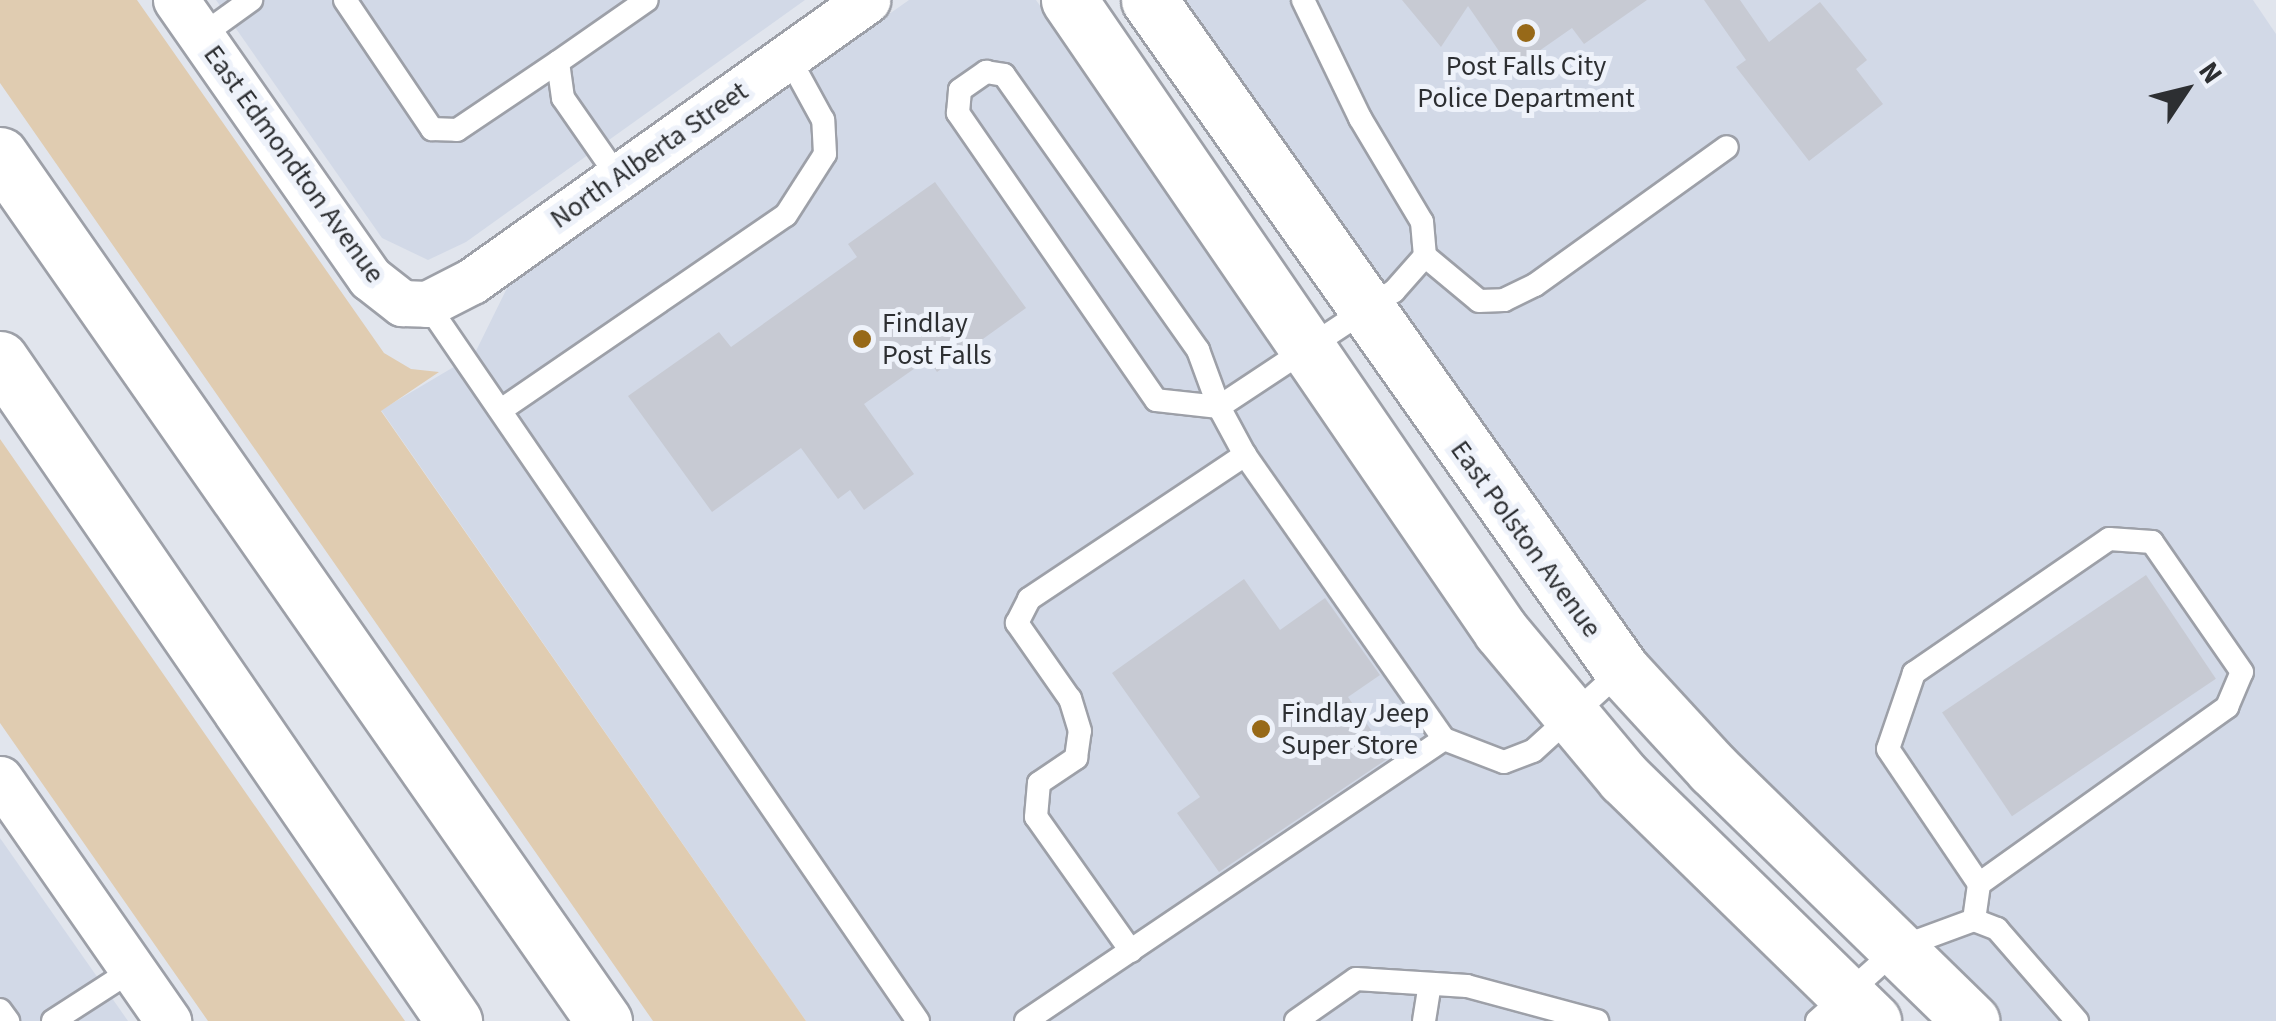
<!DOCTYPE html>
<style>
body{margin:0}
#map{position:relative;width:2276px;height:1021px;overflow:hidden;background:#e1e5ed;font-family:"Source Sans 3",sans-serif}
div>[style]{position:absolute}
.built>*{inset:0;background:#d2d9e7}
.green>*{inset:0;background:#e0ccb1}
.building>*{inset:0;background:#c7cad3;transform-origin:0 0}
.roads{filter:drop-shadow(2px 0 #9da0a8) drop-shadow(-2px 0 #9da0a8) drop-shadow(0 2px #9da0a8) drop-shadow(0 -2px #9da0a8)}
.lane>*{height:22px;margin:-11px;padding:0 11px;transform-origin:11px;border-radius:11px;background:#fff}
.street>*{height:45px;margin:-22.5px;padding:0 22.5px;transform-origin:22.5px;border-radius:22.5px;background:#fff}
.secondary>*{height:55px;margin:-27.5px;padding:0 27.5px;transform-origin:27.5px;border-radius:27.5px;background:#fff}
.highway>*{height:55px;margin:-27.5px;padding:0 27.5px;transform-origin:27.5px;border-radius:27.5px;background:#fff}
.dots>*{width:28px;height:28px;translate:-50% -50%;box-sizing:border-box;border:5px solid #eef2fa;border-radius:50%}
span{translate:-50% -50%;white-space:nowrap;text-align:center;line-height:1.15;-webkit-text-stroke:10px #eef2fa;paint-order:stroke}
.poi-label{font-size:28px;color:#2d2f32}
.left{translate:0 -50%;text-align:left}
.street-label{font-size:28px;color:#2d2f32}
.north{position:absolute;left:2136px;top:40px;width:100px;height:100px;-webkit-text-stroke:8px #eef2fa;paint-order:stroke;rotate:55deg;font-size:28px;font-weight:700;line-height:40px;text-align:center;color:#2d2f32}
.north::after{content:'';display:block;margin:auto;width:35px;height:45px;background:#2d2f32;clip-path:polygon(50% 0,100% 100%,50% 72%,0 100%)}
</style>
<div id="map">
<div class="built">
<i style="clip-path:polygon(216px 0,805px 0,466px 242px,428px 260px,382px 238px)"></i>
<i style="clip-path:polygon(909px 0,1036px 0,1532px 711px,1612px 805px,1844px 1021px,806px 1021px,381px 410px,474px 355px,510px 282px)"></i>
<i style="clip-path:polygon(1175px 0,2253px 0,2276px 34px,2276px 1021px,1998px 1021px,1644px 663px)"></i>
<i style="clip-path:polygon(0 838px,128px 1021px,0 1021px)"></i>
</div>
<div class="green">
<i style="clip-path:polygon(0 0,137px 0,384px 353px,411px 369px,439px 372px,381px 411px,806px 1021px,653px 1021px,0 83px)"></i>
<i style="clip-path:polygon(0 439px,355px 950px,405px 1021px,208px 1021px,0 723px)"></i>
</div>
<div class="building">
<i style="clip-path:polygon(1402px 0,1647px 0,1584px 44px,1572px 28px,1512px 70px,1468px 6px,1441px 47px)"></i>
<i style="clip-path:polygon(1704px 0,1740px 0,1769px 42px,1820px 2px,1867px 60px,1856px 69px,1883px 104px,1809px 161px,1736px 67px,1746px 60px)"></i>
<i style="clip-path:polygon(935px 182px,1026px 308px,937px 372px,928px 359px,864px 404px,914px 474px,864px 510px,850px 490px,838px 499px,801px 448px,712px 512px,628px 396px,719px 332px,731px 347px,857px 257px,848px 244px)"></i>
<i style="left:2146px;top:575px;width:125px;height:246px;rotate:56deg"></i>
<i style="clip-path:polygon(1244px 579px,1280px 630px,1325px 598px,1380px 675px,1348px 697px,1390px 757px,1219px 872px,1177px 813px,1200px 797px,1112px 673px)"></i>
</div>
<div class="roads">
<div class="lane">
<i style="left:345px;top:0;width:156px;rotate:56deg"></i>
<i style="left:432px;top:129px;width:25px;rotate:2deg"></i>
<i style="left:457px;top:130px;width:122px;rotate:-34deg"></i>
<i style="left:1303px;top:0;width:131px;rotate:64.2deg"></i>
<i style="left:1360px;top:118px;width:121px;rotate:59.2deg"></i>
<i style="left:1422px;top:222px;width:34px;rotate:85deg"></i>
<i style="left:1425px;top:256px;width:47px;rotate:131.5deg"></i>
<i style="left:1394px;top:291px;width:210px;rotate:146.5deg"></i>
<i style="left:1219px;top:407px;width:55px;rotate:61.6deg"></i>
<i style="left:1245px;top:455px;width:347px;rotate:55deg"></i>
<i style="left:1444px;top:739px;width:64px;rotate:21deg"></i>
<i style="left:1504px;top:762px;width:31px;rotate:-21deg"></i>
<i style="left:1533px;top:751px;width:120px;rotate:-42.3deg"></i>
<i style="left:201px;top:36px;width:62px;rotate:-35.8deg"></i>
<i style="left:986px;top:72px;width:18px;rotate:9deg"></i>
<i style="left:1004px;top:75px;width:337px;rotate:54.8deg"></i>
<i style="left:1198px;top:350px;width:61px;rotate:69.8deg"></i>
<i style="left:1219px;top:407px;width:63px;rotate:-173.7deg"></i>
<i style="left:1156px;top:400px;width:349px;rotate:-124.6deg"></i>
<i style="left:958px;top:113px;width:23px;rotate:-85deg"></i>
<i style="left:960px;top:90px;width:32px;rotate:-35deg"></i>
<i style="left:618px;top:177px;width:96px;rotate:-124.8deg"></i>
<i style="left:563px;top:98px;width:36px;rotate:-98deg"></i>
<i style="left:558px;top:62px;width:108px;rotate:-34.9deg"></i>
<i style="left:1425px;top:256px;width:70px;rotate:39.8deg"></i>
<i style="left:1479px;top:301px;width:25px;rotate:-2deg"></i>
<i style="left:1504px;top:300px;width:34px;rotate:-26deg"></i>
<i style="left:1535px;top:285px;width:236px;rotate:-35.7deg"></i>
<i style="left:427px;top:304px;width:869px;rotate:55.6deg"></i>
<i style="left:501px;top:410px;width:345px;rotate:-34.4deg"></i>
<i style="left:786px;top:215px;width:72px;rotate:-57.4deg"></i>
<i style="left:825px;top:154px;width:34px;rotate:-93deg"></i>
<i style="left:823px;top:120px;width:73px;rotate:-118.7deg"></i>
<i style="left:1974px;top:920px;width:36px;rotate:-82deg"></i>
<i style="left:1979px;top:884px;width:305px;rotate:-35.5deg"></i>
<i style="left:2227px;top:707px;width:38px;rotate:-67deg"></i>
<i style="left:2242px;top:672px;width:158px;rotate:-124.7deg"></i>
<i style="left:2152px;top:542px;width:43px;rotate:-176deg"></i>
<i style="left:2109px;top:539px;width:237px;rotate:145.5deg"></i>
<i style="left:1914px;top:673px;width:80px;rotate:108.9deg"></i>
<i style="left:1888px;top:749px;width:163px;rotate:56deg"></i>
<i style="left:1131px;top:951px;width:164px;rotate:-125.3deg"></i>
<i style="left:1036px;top:817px;width:34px;rotate:-85deg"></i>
<i style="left:1039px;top:783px;width:45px;rotate:-34deg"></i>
<i style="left:1076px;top:758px;width:27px;rotate:-82deg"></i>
<i style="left:1080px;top:731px;width:34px;rotate:-107deg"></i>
<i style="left:1070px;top:699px;width:93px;rotate:-124.9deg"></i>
<i style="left:1017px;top:623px;width:27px;rotate:-63deg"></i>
<i style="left:1029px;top:599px;width:260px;rotate:-33.7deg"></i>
<i style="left:0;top:1010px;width:14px;rotate:54deg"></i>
<i style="left:53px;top:1021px;width:94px;rotate:-32.8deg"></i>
<i style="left:1026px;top:1021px;width:504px;rotate:-34.01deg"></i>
<i style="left:1296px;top:1021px;width:73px;rotate:-35deg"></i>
<i style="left:1356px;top:979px;width:111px;rotate:3.6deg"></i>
<i style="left:1467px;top:986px;width:135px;rotate:15.1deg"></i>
<i style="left:1424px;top:1021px;width:37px;rotate:-81deg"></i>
<i style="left:1817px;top:1021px;width:109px;rotate:-42deg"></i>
<i style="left:1898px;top:948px;width:81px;rotate:-20.2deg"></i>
<i style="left:1974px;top:920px;width:25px;rotate:21deg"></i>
<i style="left:1997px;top:929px;width:122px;rotate:49deg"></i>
</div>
<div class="street">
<i style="left:176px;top:0;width:339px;rotate:55.1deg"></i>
<i style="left:370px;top:278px;width:41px;rotate:38deg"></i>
<i style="left:402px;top:303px;width:25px;rotate:2deg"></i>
<i style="left:427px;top:304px;width:51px;rotate:-27.1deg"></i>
<i style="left:472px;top:281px;width:485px;rotate:-35.4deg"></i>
<i style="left:0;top:779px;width:295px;rotate:55.2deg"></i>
</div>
<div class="secondary">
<i style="left:1069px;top:0;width:765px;rotate:55.6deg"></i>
<i style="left:1501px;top:631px;width:192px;rotate:50.1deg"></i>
<i style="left:1624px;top:778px;width:348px;rotate:44.3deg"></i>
<i style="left:1149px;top:0;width:820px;rotate:54.78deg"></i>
<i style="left:1622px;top:670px;width:134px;rotate:47.4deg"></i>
<i style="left:1713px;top:769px;width:361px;rotate:44.3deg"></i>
</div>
<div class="highway">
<i style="left:0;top:155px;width:1056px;rotate:55.11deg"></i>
<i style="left:0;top:359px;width:803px;rotate:55.56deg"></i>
</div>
</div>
<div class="dots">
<i style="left:1526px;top:33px;background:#976918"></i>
<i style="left:862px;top:339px;background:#976918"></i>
<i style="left:1261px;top:729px;background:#976918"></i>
</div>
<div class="poi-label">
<span style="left:1526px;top:82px">Post Falls City<br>Police Department</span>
<span class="left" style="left:882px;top:339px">Findlay<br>Post Falls</span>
<span class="left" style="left:1281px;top:729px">Findlay Jeep<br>Super Store</span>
</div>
<div class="street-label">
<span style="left:649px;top:155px;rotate:-35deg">North Alberta Street</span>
<span style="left:294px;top:164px;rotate:54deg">East Edmondton Avenue</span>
<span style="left:1526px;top:539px;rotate:54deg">East Polston Avenue</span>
</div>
<div class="north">N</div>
</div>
